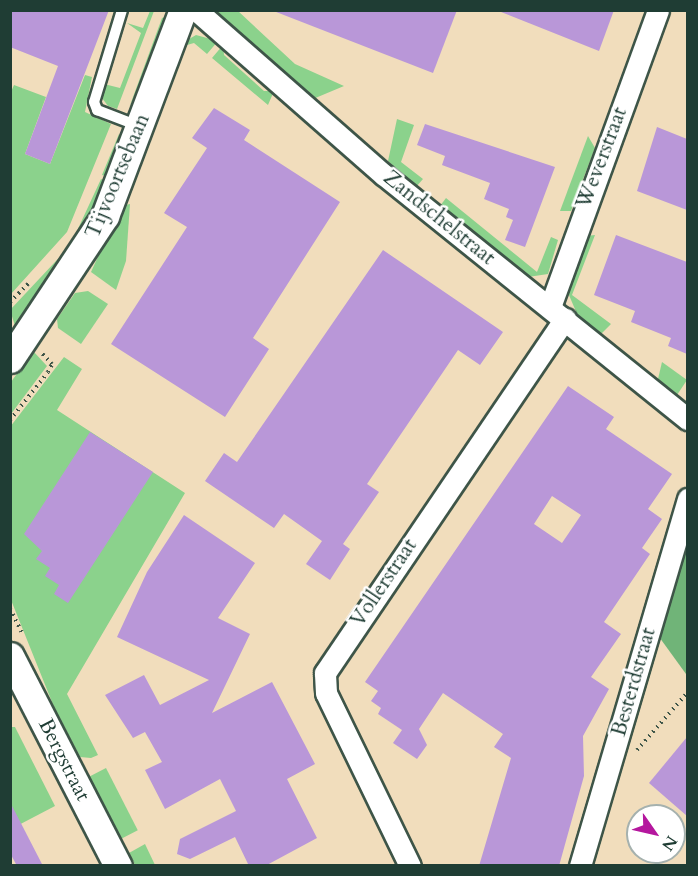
<!DOCTYPE html>
<style>
body{margin:0}
#map{position:relative;width:698px;height:876px;overflow:hidden;background:#f1ddbc;font-family:Cardo,serif}
div>[style]{position:absolute}
.green>*{inset:0;background:#8bd28c;transform-origin:0 0}
.forest>*{inset:0;background:#70b478}
.building>*{inset:0;background:#b997d8}
.path>*{height:4px;margin-top:-2px;transform-origin:0;background:repeating-linear-gradient(90deg,#3e5548 0 1.5px,transparent 0 6px)}
.roads{filter:drop-shadow(2px 0 #3e5548) drop-shadow(-2px 0 #3e5548) drop-shadow(0 2px #3e5548) drop-shadow(0 -2px #3e5548)}
.service>*{height:10px;margin:-5px;padding:0 5px;transform-origin:5px;border-radius:5px;background:#fff}
.minor>*{height:21px;margin:-10.5px;padding:0 10.5px;transform-origin:10.5px;border-radius:10.5px;background:#fff}
.tertiary>*{height:27px;margin:-13.5px;padding:0 13.5px;transform-origin:13.5px;border-radius:13.5px;background:#fff}
span{translate:-50% -50%;white-space:nowrap;text-align:center;line-height:1.15;-webkit-text-stroke:5px #fff;paint-order:stroke}
.street-label{font-size:21px;color:#1f3d34}
.frame{position:absolute;inset:0;border:12px solid #1f3d34;pointer-events:none}
.north{position:absolute;left:626px;top:804px;width:60px;height:60px;box-sizing:border-box;background:#fff;border:2px solid #a5b1ae;border-radius:50%;rotate:124deg;font-size:16px;font-weight:700;line-height:24px;text-align:center;color:#1f3d34}
.north::after{content:'';display:block;margin:auto;width:21px;height:27px;background:#b5179e;clip-path:polygon(50% 0,100% 100%,50% 72%,0 100%)}
</style>
<div id="map">
<div class="green">
<i style="clip-path:polygon(150px 11px,154px 11px,117px 109px,108px 106px,102px 98px,104px 84px,120px 88px,141px 33px,127px 23px,143px 28px)"></i>
<i style="clip-path:polygon(214px 11px,238px 11px,295px 64px,344px 86px,313px 99px)"></i>
<i style="clip-path:polygon(165px 17px,169px 18px,129px 108px,162px 18px)"></i>
<i style="clip-path:polygon(196px 35px,218px 41px,207px 54px,194px 43px,187px 45px,154px 120px,184px 42px)"></i>
<i style="clip-path:polygon(223px 45px,224px 55px,264px 91px,274px 91px,268px 105px,212px 58px)"></i>
<i style="clip-path:polygon(85px 75px,92px 77px,85px 112px,111px 124px,67px 232px,11px 294px,10px 94px,14px 85px,46px 97px,25px 154px,50px 164px)"></i>
<i style="clip-path:polygon(397px 119px,414px 125px,401px 162px,423px 179px,416px 187px,388px 161px)"></i>
<i style="clip-path:polygon(119px 134px,121px 142px,109px 177px,102px 175px)"></i>
<i style="clip-path:polygon(588px 136px,595px 148px,571px 211px,560px 211px)"></i>
<i style="clip-path:polygon(101px 179px,107px 182px,98px 206px,16px 329px,10px 310px,70px 246px)"></i>
<i style="clip-path:polygon(446px 198px,537px 272px,551px 237px,558px 240px,548px 274px,528px 277px,440px 206px)"></i>
<i style="clip-path:polygon(130px 204px,126px 261px,116px 290px,91px 272px,121px 206px)"></i>
<i style="clip-path:polygon(595px 235px,572px 295px,611px 324px,601px 334px,577px 314px,566px 288px,586px 236px)"></i>
<i style="clip-path:polygon(88px 291px,108px 304px,81px 344px,58px 328px,57px 319px,75px 293px)"></i>
<i style="clip-path:polygon(33px 351px,47px 366px,11px 414px,11px 382px)"></i>
<i style="clip-path:polygon(64px 357px,82px 369px,57px 410px,185px 493px,67px 694px,98px 755px,91px 758px,80px 757px,54px 707px,11px 600px,10px 427px)"></i>
<i style="clip-path:polygon(662px 362px,687px 380px,677px 395px,658px 379px)"></i>
<i style="clip-path:polygon(10px 727px,15px 727px,55px 806px,11px 829px)"></i>
<i style="left:106px;top:768px;width:70px;height:19px;rotate:63deg"></i>
<i style="clip-path:polygon(145px 844px,155px 865px,135px 865px,129px 853px)"></i>
</div>
<div class="forest">
<i style="clip-path:polygon(687px 529px,687px 673px,686px 674px,657px 634px)"></i>
</div>
<div class="building">
<i style="clip-path:polygon(10px 10px,109px 10px,50px 164px,25px 154px,58px 66px,10px 47px)"></i>
<i style="clip-path:polygon(271px 10px,457px 10px,433px 73px)"></i>
<i style="clip-path:polygon(496px 10px,614px 10px,599px 51px)"></i>
<i style="clip-path:polygon(214px 108px,250px 130px,244px 140px,340px 202px,253px 338px,269px 349px,225px 417px,111px 344px,187px 227px,164px 213px,207px 148px,192px 138px)"></i>
<i style="clip-path:polygon(425px 124px,555px 167px,525px 247px,505px 240px,513px 220px,506px 217px,509px 209px,484px 199px,490px 183px,442px 165px,445px 156px,417px 145px)"></i>
<i style="clip-path:polygon(657px 127px,687px 139px,687px 210px,637px 191px)"></i>
<i style="clip-path:polygon(616px 235px,687px 262px,687px 354px,668px 346px,671px 338px,631px 322px,635px 311px,594px 295px)"></i>
<i style="clip-path:polygon(383px 250px,503px 332px,480px 365px,458px 350px,367px 484px,379px 492px,343px 544px,350px 549px,330px 580px,306px 564px,322px 541px,284px 514px,274px 528px,205px 481px,224px 453px,237px 462px)"></i>
<i style="clip-path:polygon(evenodd,568px 386px,614px 417px,606px 429px,672px 474px,648px 509px,662px 519px,642px 548px,650px 554px,604px 622px,621px 634px,591px 677px,609px 689px,583px 736px,584px 776px,559px 866px,479px 866px,511px 758px,494px 747px,503px 734px,443px 693px,419px 729px,427px 745px,417px 759px,393px 743px,402px 730px,378px 714px,381px 708px,371px 701px,378px 691px,365px 682px,568px 386px,552px 496px,581px 515px,562px 543px,534px 524px,552px 496px)"></i>
<i style="clip-path:polygon(90px 432px,153px 472px,68px 603px,54px 594px,59px 585px,45px 576px,50px 568px,36px 559px,42px 551px,24px 534px)"></i>
<i style="clip-path:polygon(184px 515px,255px 563px,218px 618px,250px 634px,212px 713px,272px 682px,315px 764px,287px 779px,317px 838px,265px 866px,249px 866px,235px 837px,190px 859px,177px 854px,180px 839px,236px 811px,220px 779px,165px 809px,145px 770px,162px 762px,145px 732px,133px 738px,105px 695px,144px 675px,160px 705px,209px 680px,117px 637px,147px 572px)"></i>
<i style="clip-path:polygon(687px 737px,687px 816px,649px 783px)"></i>
<i style="clip-path:polygon(10px 802px,43px 866px,17px 866px,10px 853px)"></i>
</div>
<div class="path">
<i style="left:10px;top:302px;width:28px;rotate:-45deg"></i>
<i style="left:10px;top:420px;width:61px;rotate:-51.6deg"></i>
<i style="left:48px;top:372px;width:9px;rotate:-63deg"></i>
<i style="left:52px;top:364px;width:16px;rotate:-133deg"></i>
<i style="left:10px;top:609px;width:29px;rotate:63deg"></i>
<i style="left:637px;top:750px;width:77px;rotate:-48.7deg"></i>
</div>
<div class="roads">
<div class="service">
<i style="left:122px;top:10px;width:96px;rotate:106.9deg"></i>
<i style="left:94px;top:102px;width:9px;rotate:69deg"></i>
<i style="left:97px;top:110px;width:45px;rotate:20.9deg"></i>
</div>
<div class="minor">
<i style="left:196px;top:10px;width:250px;rotate:41.3deg"></i>
<i style="left:384px;top:175px;width:390px;rotate:38.8deg"></i>
<i style="left:550px;top:307px;width:316px;rotate:-70deg"></i>
<i style="left:410px;top:866px;width:192px;rotate:-115.9deg"></i>
<i style="left:326px;top:693px;width:20px;rotate:-93deg"></i>
<i style="left:325px;top:673px;width:428px;rotate:-55.9deg"></i>
<i style="left:580px;top:866px;width:383px;rotate:-73.6deg"></i>
</div>
<div class="tertiary">
<i style="left:10px;top:359px;width:172px;rotate:-56.4deg"></i>
<i style="left:105px;top:216px;width:220px;rotate:-69.3deg"></i>
<i style="left:10px;top:656px;width:236px;rotate:62.8deg"></i>
</div>
</div>
<div class="street-label">
<span style="left:602px;top:158px;rotate:-69deg">Weverstraat</span>
<span style="left:118px;top:176px;rotate:-67deg">Tijvoortsebaan</span>
<span style="left:439px;top:218px;rotate:39deg">Zandschelstraat</span>
<span style="left:384px;top:583px;rotate:-56deg">Vollerstraat</span>
<span style="left:634px;top:682px;rotate:-74deg">Besterdstraat</span>
<span style="left:64px;top:760px;rotate:63deg">Bergstraat</span>
</div>
<div class="frame"></div>
<div class="north">N</div>
</div>
